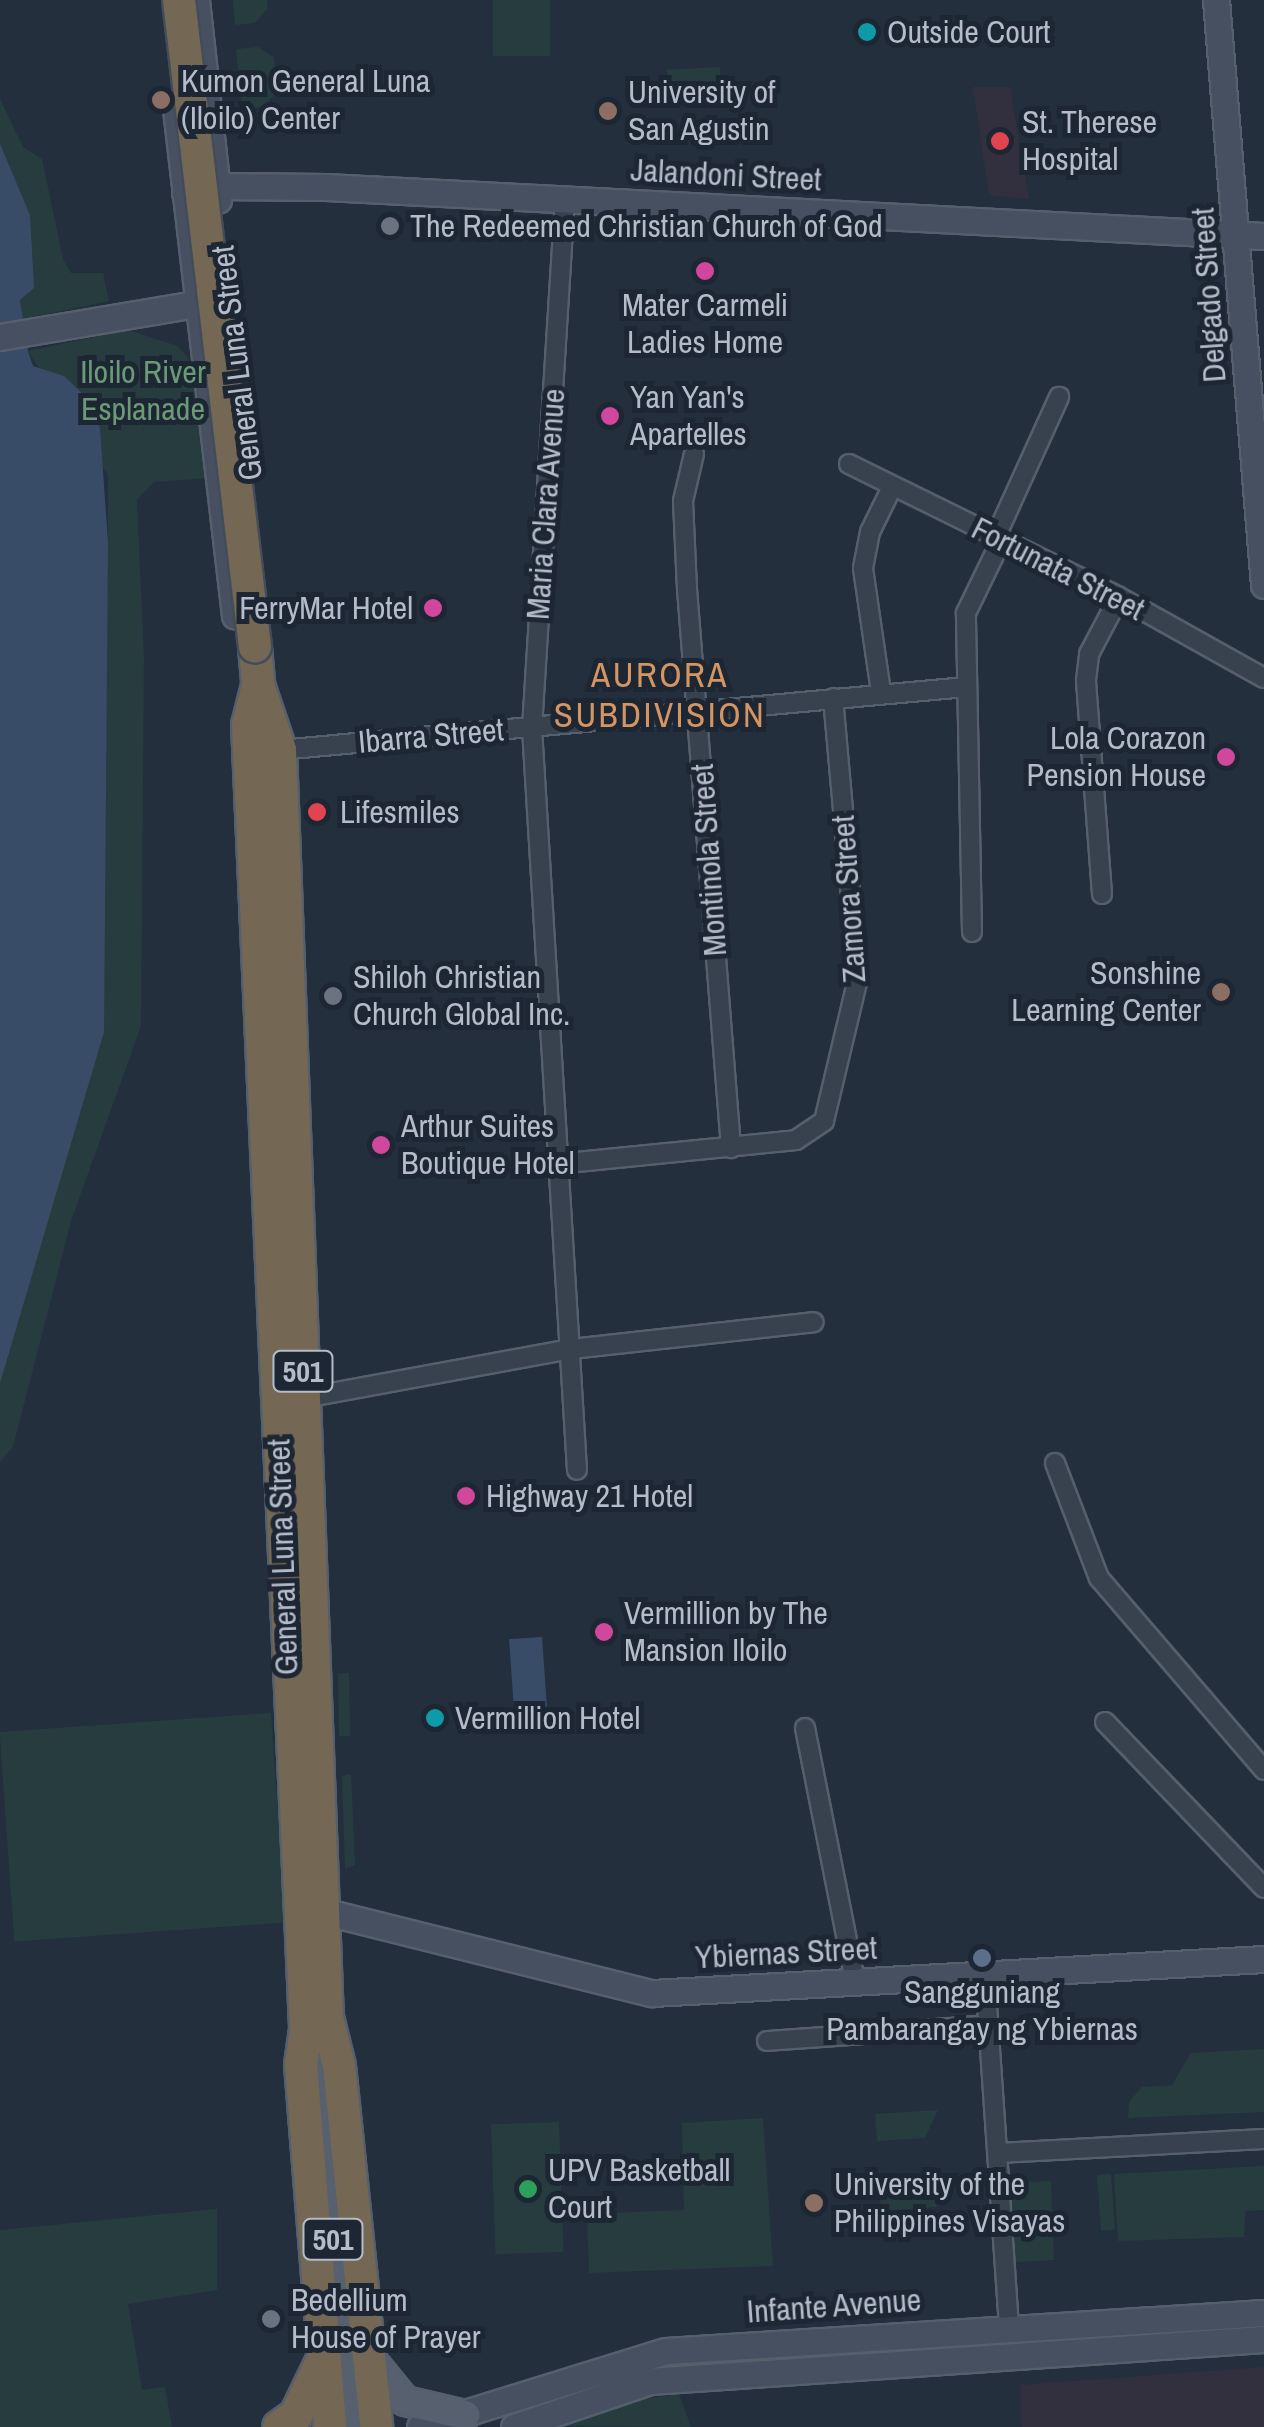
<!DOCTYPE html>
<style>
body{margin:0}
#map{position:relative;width:1264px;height:2427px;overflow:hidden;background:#242f3e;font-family:"Archivo Narrow",sans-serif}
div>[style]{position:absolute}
.medical>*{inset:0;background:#32303f}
.green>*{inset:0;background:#263c3f;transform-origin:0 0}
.water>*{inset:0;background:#394c67;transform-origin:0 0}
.roads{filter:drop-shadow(2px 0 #565f6c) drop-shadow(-2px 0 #565f6c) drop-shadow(0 2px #565f6c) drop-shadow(0 -2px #565f6c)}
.street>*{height:18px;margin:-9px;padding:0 9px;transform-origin:9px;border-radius:9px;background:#38414e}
.secondary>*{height:25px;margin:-12.5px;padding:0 12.5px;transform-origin:12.5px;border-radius:12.5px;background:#465061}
.primary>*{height:28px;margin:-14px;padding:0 14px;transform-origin:14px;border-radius:14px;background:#56606e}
.highway>*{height:32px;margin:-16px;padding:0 16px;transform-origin:16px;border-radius:16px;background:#746855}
.bridges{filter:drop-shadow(2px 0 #434c59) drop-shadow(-2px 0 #434c59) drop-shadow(0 2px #434c59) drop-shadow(0 -2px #434c59)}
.highway-bridge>*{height:32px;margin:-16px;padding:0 16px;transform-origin:16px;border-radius:16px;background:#746855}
.dots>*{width:28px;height:28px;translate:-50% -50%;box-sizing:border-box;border:5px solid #1d2633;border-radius:50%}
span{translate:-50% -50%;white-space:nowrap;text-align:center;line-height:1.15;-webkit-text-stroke:10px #1d2633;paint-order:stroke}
.shield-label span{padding:2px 8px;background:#1d2633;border:2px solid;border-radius:8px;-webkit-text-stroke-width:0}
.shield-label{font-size:30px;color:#b4bcc9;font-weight:700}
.poi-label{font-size:32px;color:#b4bcc9}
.left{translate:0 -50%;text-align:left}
.right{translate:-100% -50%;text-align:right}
.street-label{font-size:32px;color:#b4bcc9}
.park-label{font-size:32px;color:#6b9a76}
.neighbourhood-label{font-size:35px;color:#d59563;letter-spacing:2.5px}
</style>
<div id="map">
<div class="medical">
<i style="clip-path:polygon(973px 87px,1010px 87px,1029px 199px,989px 195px)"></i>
<i style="clip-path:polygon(1264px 2367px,1264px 2427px,1022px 2427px,1021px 2385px)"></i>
</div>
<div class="green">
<i style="clip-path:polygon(233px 0,267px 0,268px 8px,255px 23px,235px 25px)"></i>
<i style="left:493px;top:0;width:57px;height:56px"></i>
<i style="clip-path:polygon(258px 47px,274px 57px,278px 91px,264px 107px,242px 110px,236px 49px)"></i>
<i style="left:720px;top:67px;width:33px;height:53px;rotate:87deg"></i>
<i style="clip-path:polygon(0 99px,23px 147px,42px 159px,63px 259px,71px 273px,103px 273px,109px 301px,23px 319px,20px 299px,34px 288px,0 164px)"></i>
<i style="clip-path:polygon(127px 330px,178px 346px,196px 368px,208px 478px,154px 482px,137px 500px,144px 658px,141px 1026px,71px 1221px,13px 1447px,0 1462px,0 1324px,108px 536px,108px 475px,28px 351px)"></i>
<i style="left:349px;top:1673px;width:63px;height:11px;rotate:89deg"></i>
<i style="left:271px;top:1713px;width:210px;height:272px;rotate:86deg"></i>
<i style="clip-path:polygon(351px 1774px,355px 1865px,345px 1869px,342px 1776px)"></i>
<i style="clip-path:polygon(1264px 2049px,1264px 2112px,1128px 2118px,1129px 2102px,1142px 2087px,1172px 2085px,1191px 2053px)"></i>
<i style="clip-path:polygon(938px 2110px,925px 2138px,877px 2141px,875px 2114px)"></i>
<i style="clip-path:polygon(763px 2118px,773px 2266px,589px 2273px,587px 2214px,684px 2210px,682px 2123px)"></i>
<i style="left:559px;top:2122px;width:130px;height:68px;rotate:88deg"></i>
<i style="clip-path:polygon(1264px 2166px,1264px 2210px,1245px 2211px,1244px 2237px,1118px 2241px,1114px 2174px)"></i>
<i style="left:1111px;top:2174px;width:56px;height:14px;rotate:86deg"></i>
<i style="clip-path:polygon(928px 2180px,937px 2207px,881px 2211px,879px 2183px)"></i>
<i style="clip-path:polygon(1051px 2181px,1054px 2260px,1014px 2262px,1010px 2202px,1023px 2182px)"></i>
<i style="clip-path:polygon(217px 2209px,217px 2290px,128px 2304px,142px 2390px,165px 2387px,172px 2427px,0 2427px,0 2230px)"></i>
<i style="clip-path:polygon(679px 2394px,691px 2427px,562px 2426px,645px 2399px)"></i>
</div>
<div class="water">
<i style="clip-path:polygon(0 144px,30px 215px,34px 288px,20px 300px,28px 351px,33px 366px,64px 376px,85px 396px,100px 428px,108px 542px,104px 1032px,0 1383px)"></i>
<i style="left:542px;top:1637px;width:70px;height:33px;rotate:86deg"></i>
</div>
<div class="roads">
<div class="street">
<i style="left:565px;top:198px;width:531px;rotate:93.56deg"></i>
<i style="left:532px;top:728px;width:743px;rotate:86.53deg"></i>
<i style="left:694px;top:454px;width:48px;rotate:103.2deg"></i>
<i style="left:683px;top:501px;width:88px;rotate:87.4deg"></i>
<i style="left:687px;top:589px;width:561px;rotate:85.5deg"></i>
<i style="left:849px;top:464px;width:301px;rotate:26.2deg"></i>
<i style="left:1119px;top:597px;width:166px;rotate:29.2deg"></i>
<i style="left:996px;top:536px;width:153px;rotate:-65.6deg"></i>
<i style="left:881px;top:692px;width:125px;rotate:-98.3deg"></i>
<i style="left:863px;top:568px;width:37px;rotate:-79deg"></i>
<i style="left:870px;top:532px;width:50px;rotate:-63.9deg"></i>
<i style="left:280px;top:750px;width:688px;rotate:-5.25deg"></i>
<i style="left:1102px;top:894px;width:215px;rotate:-94.3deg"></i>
<i style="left:1086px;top:680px;width:26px;rotate:-83deg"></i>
<i style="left:1089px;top:654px;width:64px;rotate:-62.2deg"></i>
<i style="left:972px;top:932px;width:319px;rotate:-91.1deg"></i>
<i style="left:966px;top:613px;width:82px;rotate:-64.1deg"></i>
<i style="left:557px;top:1164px;width:240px;rotate:-5.7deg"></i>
<i style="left:796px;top:1140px;width:34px;rotate:-34deg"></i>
<i style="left:824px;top:1121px;width:147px;rotate:-76.6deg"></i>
<i style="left:858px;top:978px;width:281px;rotate:-95.1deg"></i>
<i style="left:304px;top:1398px;width:271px;rotate:-10.4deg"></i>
<i style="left:571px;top:1349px;width:244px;rotate:-6.3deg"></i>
<i style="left:1055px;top:1463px;width:123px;rotate:69.1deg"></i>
<i style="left:1099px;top:1578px;width:253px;rotate:49.3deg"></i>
<i style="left:1105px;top:1722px;width:230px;rotate:46.2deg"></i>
<i style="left:805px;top:1728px;width:257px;rotate:78.8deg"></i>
<i style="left:985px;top:1975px;width:352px;rotate:86.1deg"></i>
<i style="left:767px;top:2041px;width:223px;rotate:-4.1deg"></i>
<i style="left:998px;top:2153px;width:266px;rotate:-3deg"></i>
</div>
<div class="secondary">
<i style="left:196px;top:0;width:201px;rotate:83.7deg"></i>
<i style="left:1216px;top:0;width:587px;rotate:85.31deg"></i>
<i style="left:176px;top:109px;width:510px;rotate:83.36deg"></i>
<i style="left:185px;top:193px;width:33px;rotate:-12deg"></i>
<i style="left:217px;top:186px;width:109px;rotate:0.5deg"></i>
<i style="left:326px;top:187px;width:939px;rotate:2.99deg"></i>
<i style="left:0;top:337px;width:215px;rotate:-9.6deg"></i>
<i style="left:322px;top:1911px;width:340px;rotate:14deg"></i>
<i style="left:652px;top:1993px;width:613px;rotate:-3.18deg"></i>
<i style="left:420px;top:2427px;width:257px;rotate:-17.2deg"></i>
<i style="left:666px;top:2351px;width:599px;rotate:-3.64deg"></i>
<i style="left:514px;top:2427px;width:144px;rotate:-18.7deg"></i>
<i style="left:650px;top:2381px;width:615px;rotate:-3.91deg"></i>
</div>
<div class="primary">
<i style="left:326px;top:2021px;width:30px;rotate:104deg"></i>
<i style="left:319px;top:2050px;width:378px;rotate:85.8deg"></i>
<i style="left:370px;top:2358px;width:55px;rotate:50.9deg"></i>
<i style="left:405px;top:2401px;width:62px;rotate:13.1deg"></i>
</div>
<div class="highway">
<i style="left:255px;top:647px;width:38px;rotate:85deg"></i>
<i style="left:258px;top:685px;width:41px;rotate:104deg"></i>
<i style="left:248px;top:725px;width:1305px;rotate:87.45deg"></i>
<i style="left:306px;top:2029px;width:36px;rotate:98deg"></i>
<i style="left:301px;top:2065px;width:363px;rotate:85.4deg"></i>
<i style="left:258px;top:685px;width:69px;rotate:71.3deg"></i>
<i style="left:280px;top:750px;width:1268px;rotate:87.88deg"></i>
<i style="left:327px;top:2017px;width:50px;rotate:76.2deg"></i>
<i style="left:339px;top:2066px;width:363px;rotate:84.1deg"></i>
<i style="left:279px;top:2427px;width:21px;rotate:-35deg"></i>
<i style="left:296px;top:2415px;width:60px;rotate:-64.3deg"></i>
</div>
</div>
<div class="bridges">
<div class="highway-bridge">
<i style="left:179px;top:0;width:651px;rotate:83.3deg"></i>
</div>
</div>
<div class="dots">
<i style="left:867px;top:32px;background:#0f9aa8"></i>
<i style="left:161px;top:100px;background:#8d6e63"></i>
<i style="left:608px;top:111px;background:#8d6e63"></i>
<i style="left:1000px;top:141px;background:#e0444e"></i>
<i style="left:390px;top:226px;background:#6b7280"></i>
<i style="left:705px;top:271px;background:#d1479c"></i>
<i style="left:610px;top:416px;background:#d1479c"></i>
<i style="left:433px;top:608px;background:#d1479c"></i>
<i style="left:1226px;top:757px;background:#d1479c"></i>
<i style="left:317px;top:812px;background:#e0444e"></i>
<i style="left:1221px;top:992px;background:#8d6e63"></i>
<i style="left:333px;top:996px;background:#6b7280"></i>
<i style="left:381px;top:1145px;background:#d1479c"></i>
<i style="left:466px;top:1496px;background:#d1479c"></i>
<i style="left:604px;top:1632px;background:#d1479c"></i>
<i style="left:435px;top:1718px;background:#0f9aa8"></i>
<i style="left:982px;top:1958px;background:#5c6f8a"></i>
<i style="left:528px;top:2189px;background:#2e9e5b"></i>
<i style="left:814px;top:2203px;background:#8d6e63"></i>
<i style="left:271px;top:2319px;background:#6b7280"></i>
</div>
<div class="shield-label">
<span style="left:303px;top:1371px">501</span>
<span style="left:333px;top:2239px">501</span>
</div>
<div class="poi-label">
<span class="left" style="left:887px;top:32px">Outside Court</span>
<span class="left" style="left:181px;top:100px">Kumon General Luna<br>(Iloilo) Center</span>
<span class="left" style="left:628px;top:111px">University of<br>San Agustin</span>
<span class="left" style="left:1022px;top:141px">St. Therese<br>Hospital</span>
<span class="left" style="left:410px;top:226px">The Redeemed Christian Church of God</span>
<span style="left:705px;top:324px">Mater Carmeli<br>Ladies Home</span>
<span class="left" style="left:630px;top:416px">Yan Yan's<br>Apartelles</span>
<span class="right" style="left:413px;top:608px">FerryMar Hotel</span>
<span class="right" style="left:1206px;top:757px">Lola Corazon<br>Pension House</span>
<span class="left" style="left:340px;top:812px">Lifesmiles</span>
<span class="right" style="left:1201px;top:992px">Sonshine<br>Learning Center</span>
<span class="left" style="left:353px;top:996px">Shiloh Christian<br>Church Global Inc.</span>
<span class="left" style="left:401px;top:1145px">Arthur Suites<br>Boutique Hotel</span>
<span class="left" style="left:486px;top:1496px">Highway 21 Hotel</span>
<span class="left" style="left:624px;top:1632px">Vermillion by The<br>Mansion Iloilo</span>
<span class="left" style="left:455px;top:1718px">Vermillion Hotel</span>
<span style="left:982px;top:2011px">Sangguniang<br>Pambarangay ng Ybiernas</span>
<span class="left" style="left:548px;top:2189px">UPV Basketball<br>Court</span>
<span class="left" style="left:834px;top:2203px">University of the<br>Philippines Visayas</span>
<span class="left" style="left:291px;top:2319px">Bedellium<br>House of Prayer</span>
</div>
<div class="street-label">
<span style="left:726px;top:175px;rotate:3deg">Jalandoni Street</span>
<span style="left:1209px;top:295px;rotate:-94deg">Delgado Street</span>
<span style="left:237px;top:363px;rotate:-97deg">General Luna Street</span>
<span style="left:546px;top:504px;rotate:-86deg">Maria Clara Avenue</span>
<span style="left:1058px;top:569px;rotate:27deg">Fortunata Street</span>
<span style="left:431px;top:736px;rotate:-5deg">Ibarra Street</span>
<span style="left:709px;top:860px;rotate:-94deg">Montinola Street</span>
<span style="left:849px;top:899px;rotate:-94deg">Zamora Street</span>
<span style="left:283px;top:1557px;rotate:-92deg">General Luna Street</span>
<span style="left:786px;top:1953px;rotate:-3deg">Ybiernas Street</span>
<span style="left:834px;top:2306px;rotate:-4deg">Infante Avenue</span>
</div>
<div class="park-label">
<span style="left:143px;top:391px">Iloilo River<br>Esplanade</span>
</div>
<div class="neighbourhood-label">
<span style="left:660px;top:695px">AURORA<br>SUBDIVISION</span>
</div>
</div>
